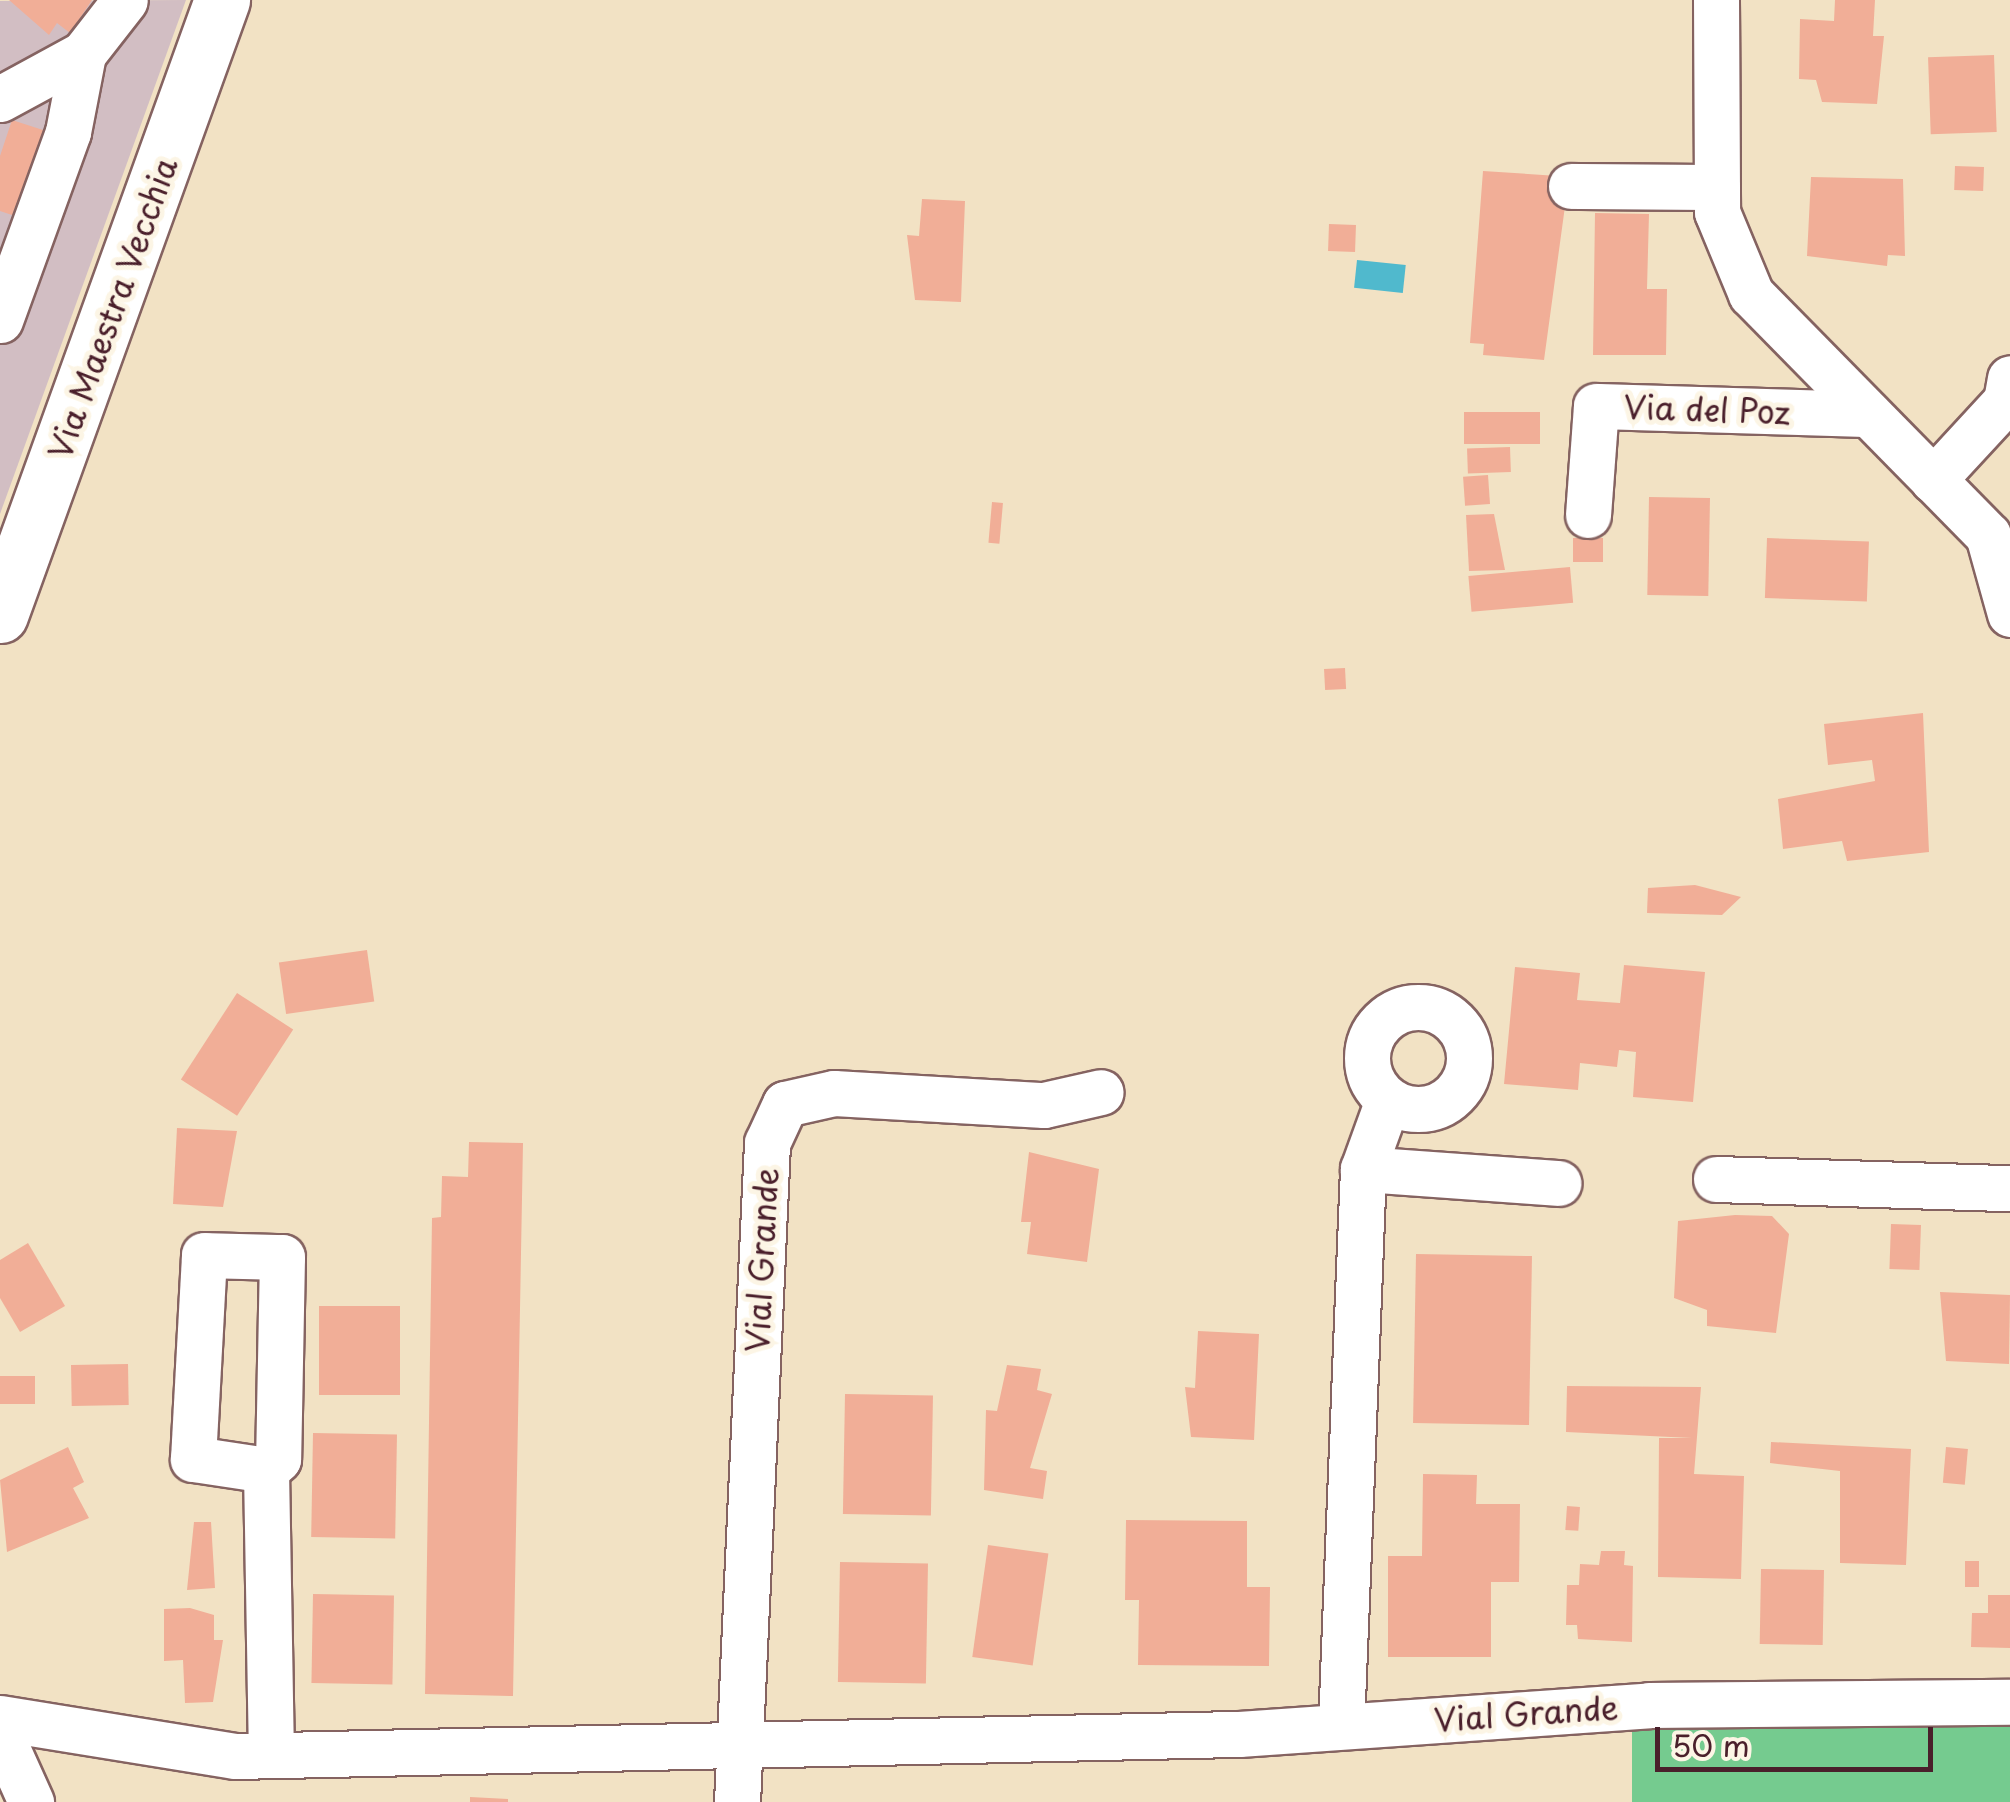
<!DOCTYPE html>
<style>
body{margin:0}
#map{position:relative;width:2010px;height:1802px;overflow:hidden;background:#f2e2c4;font-family:"Playpen Sans",sans-serif}
div>[style]{position:absolute}
.industrial>*{inset:0;background:#d2bec3}
.green>*{inset:0;background:#75cb8f;transform-origin:0 0}
.water>*{inset:0;background:#50b9cd;transform-origin:0 0}
.building>*{inset:0;background:#f1ae97;transform-origin:0 0}
.roads{filter:drop-shadow(2px 0 #856361) drop-shadow(-2px 0 #856361) drop-shadow(0 2px #856361) drop-shadow(0 -2px #856361)}
.minor>*{height:45px;margin:-22.5px;padding:0 22.5px;transform-origin:22.5px;border-radius:22.5px;background:#fff}
.minor>.ring{margin:-22.5px;padding:0;box-sizing:content-box;background:none;border:45px solid #fff;border-radius:50%}
.major>*{height:55px;margin:-27.5px;padding:0 27.5px;transform-origin:27.5px;border-radius:27.5px;background:#fff}
span{translate:-50% -50%;white-space:nowrap;text-align:center;line-height:1.15;-webkit-text-stroke:10px #fcf5e5;paint-order:stroke}
.street-label{font-size:32px;color:#4a1f2b}
.scale{position:absolute;left:1655px;top:1727px;width:278px;height:45px;box-sizing:border-box;border:5px solid #4a1f2b;border-top:0;padding-left:12px;font-size:30px;line-height:35px;white-space:nowrap;color:#4a1f2b;-webkit-text-stroke:8px #fcf5e5;paint-order:stroke}
</style>
<div id="map">
<div class="industrial">
<i style="clip-path:polygon(186px 0,0 514px,0 1px)"></i>
</div>
<div class="green">
<i style="left:1632px;top:1724px;width:378px;height:79px"></i>
</div>
<div class="water">
<i style="left:1357px;top:260px;width:49px;height:28px;rotate:6deg"></i>
</div>
<div class="building">
<i style="clip-path:polygon(9px 0,92px 0,70px 33px,57px 23px,49px 35px)"></i>
<i style="clip-path:polygon(1835px 0,1875px 0,1873px 36px,1884px 36px,1877px 104px,1822px 102px,1816px 80px,1799px 79px,1800px 19px,1834px 21px)"></i>
<i style="left:1994px;top:55px;width:77px;height:66px;rotate:88deg"></i>
<i style="clip-path:polygon(12px 120px,46px 131px,18px 217px,0 211px,0 156px)"></i>
<i style="left:1955px;top:166px;width:29px;height:24px;rotate:2deg"></i>
<i style="clip-path:polygon(1483px 171px,1558px 176px,1566px 199px,1544px 360px,1483px 355px,1484px 344px,1470px 343px)"></i>
<i style="clip-path:polygon(1811px 177px,1903px 179px,1905px 256px,1888px 255px,1887px 266px,1807px 256px)"></i>
<i style="clip-path:polygon(922px 199px,965px 201px,961px 302px,915px 300px,907px 235px,919px 236px)"></i>
<i style="clip-path:polygon(1595px 213px,1649px 214px,1647px 289px,1667px 289px,1666px 355px,1593px 355px)"></i>
<i style="left:1329px;top:224px;width:27px;height:27px;rotate:2deg"></i>
<i style="left:1540px;top:412px;width:32px;height:76px;rotate:90deg"></i>
<i style="left:1510px;top:447px;width:25px;height:43px;rotate:88deg"></i>
<i style="left:1488px;top:475px;width:29px;height:25px;rotate:86deg"></i>
<i style="left:1649px;top:497px;width:61px;height:98px;rotate:1deg"></i>
<i style="left:992px;top:502px;width:11px;height:41px;rotate:5deg"></i>
<i style="clip-path:polygon(1494px 514px,1505px 570px,1469px 571px,1466px 515px)"></i>
<i style="left:1573px;top:538px;width:30px;height:24px"></i>
<i style="left:1767px;top:538px;width:102px;height:60px;rotate:2deg"></i>
<i style="left:1570px;top:567px;width:36px;height:102px;rotate:85deg"></i>
<i style="left:1345px;top:668px;width:21px;height:21px;rotate:87deg"></i>
<i style="clip-path:polygon(1923px 713px,1929px 852px,1847px 861px,1842px 841px,1783px 849px,1778px 799px,1875px 781px,1872px 760px,1828px 765px,1824px 724px)"></i>
<i style="clip-path:polygon(1695px 885px,1741px 897px,1722px 915px,1647px 913px,1648px 888px)"></i>
<i style="left:367px;top:950px;width:52px;height:89px;rotate:82deg"></i>
<i style="clip-path:polygon(1624px 965px,1705px 972px,1693px 1102px,1633px 1097px,1636px 1052px,1619px 1050px,1617px 1067px,1580px 1063px,1578px 1090px,1504px 1084px,1515px 967px,1580px 973px,1577px 1000px,1620px 1003px)"></i>
<i style="left:237px;top:993px;width:67px;height:103px;rotate:33deg"></i>
<i style="clip-path:polygon(177px 1128px,237px 1131px,223px 1207px,173px 1204px)"></i>
<i style="clip-path:polygon(469px 1142px,523px 1143px,513px 1696px,425px 1694px,432px 1218px,441px 1217px,442px 1176px,468px 1177px)"></i>
<i style="clip-path:polygon(1029px 1152px,1099px 1169px,1087px 1262px,1027px 1254px,1031px 1222px,1021px 1222px)"></i>
<i style="clip-path:polygon(1735px 1215px,1772px 1216px,1789px 1234px,1776px 1333px,1707px 1326px,1707px 1310px,1674px 1298px,1678px 1221px)"></i>
<i style="left:1891px;top:1224px;width:30px;height:45px;rotate:2deg"></i>
<i style="clip-path:polygon(28px 1243px,65px 1306px,20px 1332px,0 1298px,0 1260px)"></i>
<i style="left:1416px;top:1254px;width:116px;height:169px;rotate:1deg"></i>
<i style="clip-path:polygon(1940px 1292px,2010px 1295px,2009px 1364px,1946px 1361px)"></i>
<i style="left:319px;top:1306px;width:81px;height:89px"></i>
<i style="clip-path:polygon(1198px 1331px,1259px 1334px,1254px 1440px,1191px 1437px,1185px 1387px,1195px 1388px)"></i>
<i style="left:128px;top:1364px;width:41px;height:57px;rotate:89deg"></i>
<i style="clip-path:polygon(1007px 1365px,1041px 1369px,1037px 1390px,1052px 1394px,1030px 1468px,1047px 1471px,1043px 1499px,984px 1490px,986px 1410px,997px 1411px)"></i>
<i style="left:0;top:1376px;width:35px;height:28px"></i>
<i style="clip-path:polygon(1567px 1386px,1701px 1387px,1694px 1474px,1744px 1476px,1741px 1579px,1658px 1577px,1659px 1438px,1692px 1438px,1566px 1432px)"></i>
<i style="left:845px;top:1394px;width:88px;height:120px;rotate:1deg"></i>
<i style="left:313px;top:1433px;width:84px;height:104px;rotate:1deg"></i>
<i style="clip-path:polygon(1771px 1442px,1911px 1449px,1906px 1565px,1840px 1563px,1840px 1471px,1770px 1463px)"></i>
<i style="clip-path:polygon(68px 1447px,84px 1482px,73px 1488px,89px 1518px,7px 1552px,0 1480px)"></i>
<i style="left:1946px;top:1447px;width:22px;height:36px;rotate:5deg"></i>
<i style="clip-path:polygon(1423px 1474px,1477px 1475px,1476px 1504px,1520px 1504px,1519px 1582px,1491px 1582px,1491px 1657px,1388px 1657px,1388px 1556px,1422px 1556px)"></i>
<i style="left:1567px;top:1506px;width:13px;height:24px;rotate:4deg"></i>
<i style="clip-path:polygon(1126px 1520px,1247px 1521px,1247px 1587px,1270px 1587px,1269px 1666px,1138px 1665px,1139px 1600px,1125px 1600px)"></i>
<i style="clip-path:polygon(194px 1522px,211px 1522px,215px 1588px,187px 1590px)"></i>
<i style="left:988px;top:1545px;width:61px;height:113px;rotate:8deg"></i>
<i style="clip-path:polygon(1601px 1551px,1625px 1551px,1624px 1565px,1633px 1566px,1632px 1642px,1578px 1639px,1577px 1625px,1566px 1625px,1567px 1585px,1579px 1585px,1580px 1564px,1599px 1565px)"></i>
<i style="left:1965px;top:1561px;width:14px;height:26px"></i>
<i style="left:840px;top:1562px;width:88px;height:120px;rotate:1deg"></i>
<i style="left:1761px;top:1569px;width:63px;height:75px;rotate:1deg"></i>
<i style="left:313px;top:1594px;width:81px;height:89px;rotate:1deg"></i>
<i style="clip-path:polygon(1988px 1595px,2010px 1595px,2010px 1648px,1971px 1647px,1972px 1613px,1988px 1613px)"></i>
<i style="clip-path:polygon(190px 1608px,214px 1615px,214px 1640px,223px 1640px,213px 1702px,185px 1703px,183px 1660px,164px 1661px,164px 1609px)"></i>
<i style="clip-path:polygon(470px 1797px,508px 1799px,508px 1802px,470px 1802px)"></i>
</div>
<div class="roads">
<div class="minor">
<i style="left:1716px;top:0;width:212px;rotate:89.7deg"></i>
<i style="left:1717px;top:212px;width:89px;rotate:67.5deg"></i>
<i style="left:1751px;top:294px;width:338px;rotate:45.5deg"></i>
<i style="left:1988px;top:535px;width:82px;rotate:74.4deg"></i>
<i style="left:0;top:99px;width:94px;rotate:-28.5deg"></i>
<i style="left:1571px;top:186px;width:146px;rotate:0.4deg"></i>
<i style="left:0;top:320px;width:200px;rotate:-70.1deg"></i>
<i style="left:68px;top:132px;width:79px;rotate:-79.1deg"></i>
<i style="left:83px;top:54px;width:68px;rotate:-52.1deg"></i>
<i style="left:1933px;top:480px;width:108px;rotate:-47.3deg"></i>
<i style="left:2006px;top:401px;width:23px;rotate:-80deg"></i>
<i style="left:1588px;top:515px;width:109px;rotate:-85.8deg"></i>
<i style="left:1596px;top:406px;width:272px;rotate:1.7deg"></i>
<i class="ring" style="left:1367px;top:1007px;width:57px;height:57px"></i>
<i style="left:1363px;top:1169px;width:196px;rotate:4.1deg"></i>
<i style="left:1716px;top:1179px;width:294px;rotate:1.8deg"></i>
<i style="left:266px;top:1470px;width:74px;rotate:-171.4deg"></i>
<i style="left:193px;top:1459px;width:204px;rotate:-86.9deg"></i>
<i style="left:204px;top:1255px;width:78px;rotate:1.5deg"></i>
<i style="left:282px;top:1257px;width:202px;rotate:91.1deg"></i>
<i style="left:278px;top:1459px;width:16px;rotate:137deg"></i>
<i style="left:266px;top:1470px;width:281px;rotate:89deg"></i>
<i style="left:0;top:1718px;width:238px;rotate:9.2deg"></i>
<i style="left:235px;top:1756px;width:1004px;rotate:-1.26deg"></i>
<i style="left:1239px;top:1734px;width:411px;rotate:-4deg"></i>
<i style="left:1649px;top:1705px;width:361px;rotate:-0.5deg"></i>
<i style="left:1341px;top:1726px;width:557px;rotate:-87.74deg"></i>
<i style="left:1363px;top:1169px;width:73px;rotate:-70.1deg"></i>
<i style="left:0;top:1733px;width:76px;rotate:65.8deg"></i>
<i style="left:737px;top:1802px;width:660px;rotate:-87.39deg"></i>
<i style="left:767px;top:1143px;width:43px;rotate:-65.2deg"></i>
<i style="left:785px;top:1104px;width:50px;rotate:-12.7deg"></i>
<i style="left:834px;top:1093px;width:210px;rotate:3.3deg"></i>
<i style="left:1044px;top:1105px;width:58px;rotate:-12.8deg"></i>
</div>
<div class="major">
<i style="left:0;top:615px;width:654px;rotate:-70.15deg"></i>
</div>
</div>
<div class="street-label">
<span style="left:112px;top:308px;rotate:-70deg">Via Maestra Vecchia</span>
<span style="left:1707px;top:409px;rotate:2deg">Via del Poz</span>
<span style="left:761px;top:1260px;rotate:-87deg">Vial Grande</span>
<span style="left:1526px;top:1713px;rotate:-4deg">Vial Grande</span>
</div>
<div class="scale">50 m</div>
</div>
